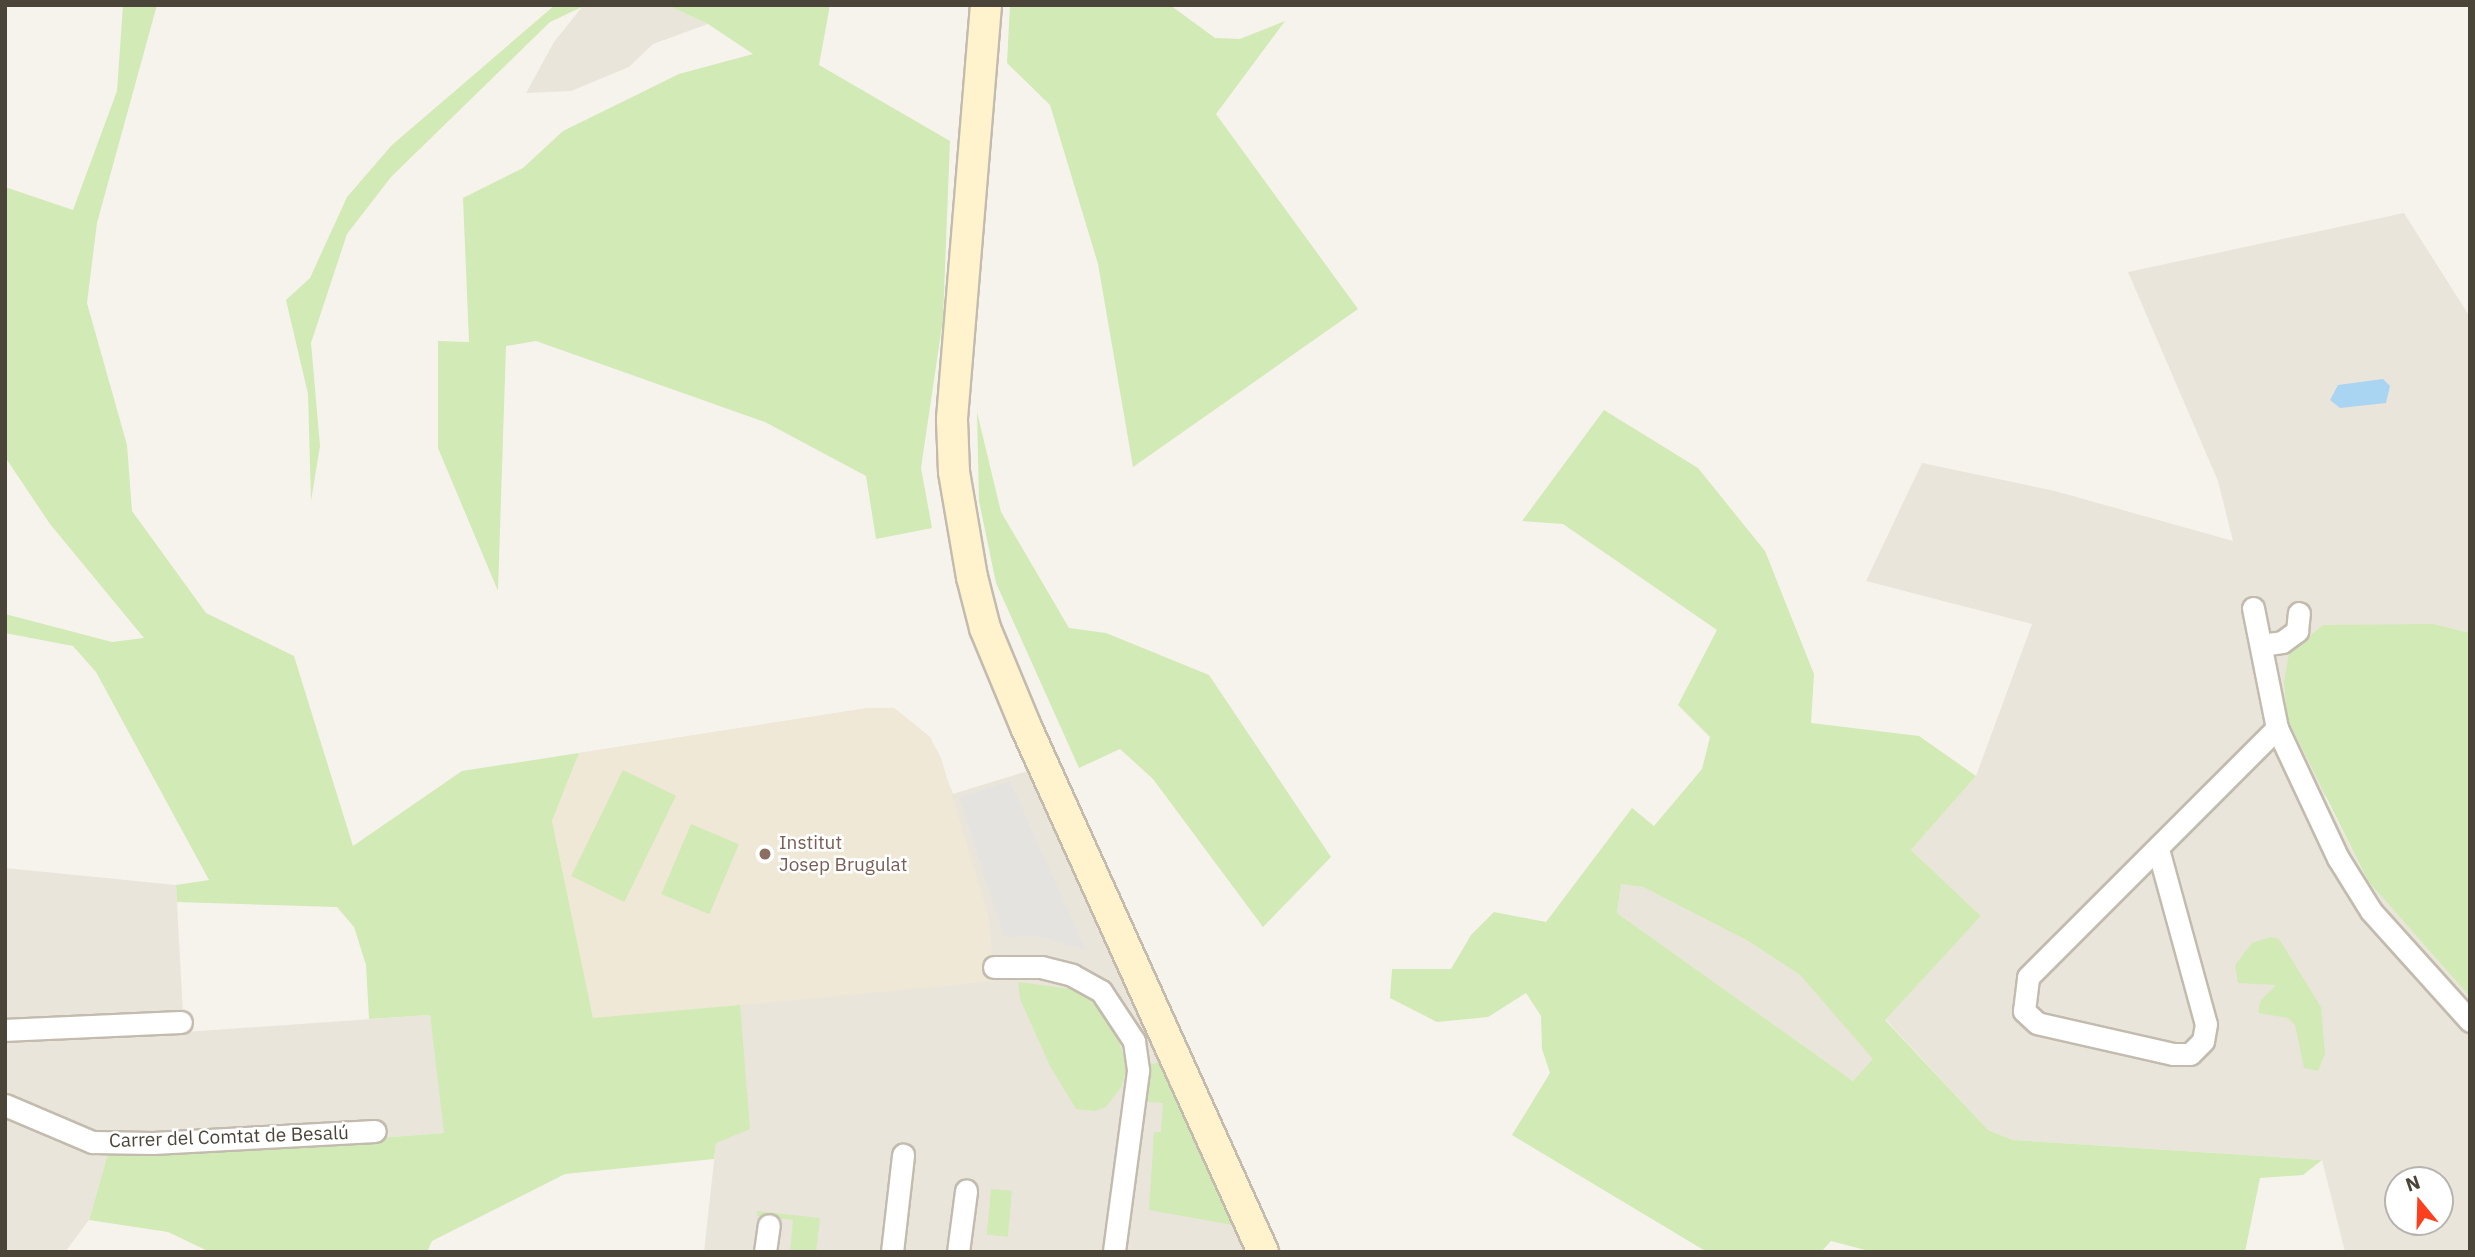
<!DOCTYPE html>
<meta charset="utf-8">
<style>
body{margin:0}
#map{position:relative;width:2475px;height:1257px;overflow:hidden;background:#f6f3ec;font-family:"IBM Plex Sans",sans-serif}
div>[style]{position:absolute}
.residential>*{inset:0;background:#eae5da}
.education>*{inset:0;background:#efe8d6}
.green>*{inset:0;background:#d2eab5;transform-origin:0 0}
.parking>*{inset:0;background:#e5e3e0}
.water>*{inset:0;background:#a9d4f2}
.roads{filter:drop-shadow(2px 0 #c2bbae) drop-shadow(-2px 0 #c2bbae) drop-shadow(0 2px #c2bbae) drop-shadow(0 -2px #c2bbae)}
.street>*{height:21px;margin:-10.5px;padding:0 10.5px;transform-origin:10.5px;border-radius:10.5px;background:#fff}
.secondary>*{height:30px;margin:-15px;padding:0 15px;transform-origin:15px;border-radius:15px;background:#fff3cd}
.dots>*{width:19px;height:19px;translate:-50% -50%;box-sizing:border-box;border:4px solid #fff;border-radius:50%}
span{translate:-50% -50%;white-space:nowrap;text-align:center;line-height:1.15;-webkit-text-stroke:5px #fff;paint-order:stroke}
.education-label{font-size:19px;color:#785e54}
.left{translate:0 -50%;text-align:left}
.street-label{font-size:19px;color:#4b4439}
.frame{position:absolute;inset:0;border:7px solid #4b4439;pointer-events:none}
.north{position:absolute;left:2384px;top:1166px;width:70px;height:70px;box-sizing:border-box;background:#fff;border:2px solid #b7b4b0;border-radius:50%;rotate:341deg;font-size:19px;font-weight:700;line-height:28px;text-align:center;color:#4b4439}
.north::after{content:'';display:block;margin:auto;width:24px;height:32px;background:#fc3f1d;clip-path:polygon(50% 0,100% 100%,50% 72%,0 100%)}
</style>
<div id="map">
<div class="residential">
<i style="clip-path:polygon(667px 5px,708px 24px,653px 44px,629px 67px,571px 91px,526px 93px,554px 42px,582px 7px)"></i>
<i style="clip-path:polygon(evenodd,2404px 213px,2470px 317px,2470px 633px,2434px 624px,2325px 797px,2368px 881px,2470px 997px,2470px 1252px,2345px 1252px,2322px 1160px,2013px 1140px,1988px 1130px,1885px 1019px,1981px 916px,1911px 850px,1976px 776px,2032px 624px,1866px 581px,1922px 463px,2055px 491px,2233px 541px,2218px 481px,2128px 272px,2404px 213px,2398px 1180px,2440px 1180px,2440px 1222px,2398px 1222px,2398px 1180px)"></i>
<i style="clip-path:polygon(868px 708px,894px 708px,930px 737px,953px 794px,1044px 766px,1263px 1252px,704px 1252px,716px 1143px,740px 1005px,579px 753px)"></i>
<i style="clip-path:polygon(5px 868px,176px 885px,184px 1032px,430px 1015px,445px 1133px,150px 1155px,109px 1150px,89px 1220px,65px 1252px,5px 1252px)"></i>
<i style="clip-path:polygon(1621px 883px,1643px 887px,1748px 941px,1800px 975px,1874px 1059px,1853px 1081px,1617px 913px)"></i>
</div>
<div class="education">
<i style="clip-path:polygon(868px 708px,894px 708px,930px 737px,941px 758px,988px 916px,995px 981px,593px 1019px,552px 821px,579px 753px)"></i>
</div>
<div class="green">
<i style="clip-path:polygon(123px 5px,157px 5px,97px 223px,87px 303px,127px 445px,132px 511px,206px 613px,294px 656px,353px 846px,462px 771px,579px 753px,552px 821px,593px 1018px,740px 1005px,750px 1129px,716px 1143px,714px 1159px,565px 1174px,432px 1241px,427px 1252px,210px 1252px,168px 1232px,89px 1220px,109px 1150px,150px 1155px,444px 1133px,430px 1015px,369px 1019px,366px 965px,354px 927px,337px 907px,177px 902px,176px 885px,209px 880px,96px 672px,73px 646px,5px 633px,5px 614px,112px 642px,144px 638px,50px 524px,5px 457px,5px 187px,73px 210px,117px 91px)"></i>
<i style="clip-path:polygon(555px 5px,627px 5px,582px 7px,550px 22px,391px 177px,347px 234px,311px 343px,320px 446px,311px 501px,308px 394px,286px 300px,310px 278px,347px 197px,392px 145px)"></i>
<i style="clip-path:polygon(667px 5px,830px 5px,819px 65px,950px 141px,943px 319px,921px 468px,932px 528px,876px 539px,866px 476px,765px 422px,536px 341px,506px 346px,498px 591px,438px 448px,438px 341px,469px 342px,463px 198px,523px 168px,563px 131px,679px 74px,753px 54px,708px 24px)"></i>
<i style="clip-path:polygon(1010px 5px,1170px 5px,1215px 38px,1240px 39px,1285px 21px,1216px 114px,1358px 309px,1133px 467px,1098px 264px,1050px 105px,1007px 63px)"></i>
<i style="clip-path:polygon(evenodd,1604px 410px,1698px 468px,1765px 551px,1814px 674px,1811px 723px,1919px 736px,1976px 776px,1911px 850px,1981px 916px,1885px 1020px,1988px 1130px,2013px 1140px,2322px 1160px,2303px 1175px,2260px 1178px,2245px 1252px,1873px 1252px,1831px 1241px,1821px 1252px,1707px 1252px,1512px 1135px,1550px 1073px,1542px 1049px,1541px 1016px,1526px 993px,1488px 1017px,1437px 1022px,1390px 998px,1392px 969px,1451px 969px,1471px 935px,1494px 912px,1546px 922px,1632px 808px,1654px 826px,1702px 769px,1710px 737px,1678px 705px,1717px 630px,1563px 524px,1522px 521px,1604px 410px,1621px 884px,1643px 887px,1748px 941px,1800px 975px,1873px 1059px,1853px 1081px,1617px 913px,1621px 884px)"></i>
<i style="clip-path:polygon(977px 412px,1001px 512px,1069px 628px,1106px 633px,1209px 675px,1331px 857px,1263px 927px,1153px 779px,1120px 749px,1079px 768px,996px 583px,979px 501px)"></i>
<i style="clip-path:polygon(2434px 624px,2470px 633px,2470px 997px,2368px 881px,2287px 718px,2284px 681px,2289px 654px,2323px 625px)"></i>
<i style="left:623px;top:770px;width:59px;height:118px;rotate:26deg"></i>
<i style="left:691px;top:824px;width:52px;height:76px;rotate:23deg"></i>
<i style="clip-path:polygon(2270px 937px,2279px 939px,2321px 1007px,2325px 1054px,2318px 1071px,2304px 1068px,2295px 1025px,2288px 1018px,2258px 1013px,2261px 1000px,2276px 985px,2238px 983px,2235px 965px,2252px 943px)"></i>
<i style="clip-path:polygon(1018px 982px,1079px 990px,1095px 1000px,1113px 1025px,1127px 1065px,1122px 1086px,1106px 1107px,1095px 1111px,1076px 1109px,1050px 1066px,1020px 999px)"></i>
<i style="clip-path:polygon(1160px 1062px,1233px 1225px,1149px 1210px,1154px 1132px,1161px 1132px,1163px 1103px,1148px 1102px,1149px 1065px)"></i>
<i style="left:991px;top:1189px;width:21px;height:46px;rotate:5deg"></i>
<i style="clip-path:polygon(757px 1211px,820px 1218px,816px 1252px,790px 1252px,793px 1220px,757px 1216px)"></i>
</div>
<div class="parking">
<i style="clip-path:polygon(1010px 781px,1083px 943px,1086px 950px,1036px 936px,1004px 937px,959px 797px)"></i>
</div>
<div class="water">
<i style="clip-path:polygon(2383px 379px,2390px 386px,2386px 403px,2340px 408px,2330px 400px,2338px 385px)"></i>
</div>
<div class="roads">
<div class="street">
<i style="left:2253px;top:608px;width:122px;rotate:78.7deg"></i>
<i style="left:2261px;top:645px;width:21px;rotate:-8deg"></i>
<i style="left:2282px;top:642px;width:19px;rotate:-36deg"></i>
<i style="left:2297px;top:631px;width:18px;rotate:-84deg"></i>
<i style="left:2158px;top:849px;width:181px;rotate:74.7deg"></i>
<i style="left:2206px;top:1024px;width:17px;rotate:100deg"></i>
<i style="left:2203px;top:1041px;width:18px;rotate:135deg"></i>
<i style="left:2190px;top:1054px;width:17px;rotate:180deg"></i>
<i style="left:2173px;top:1054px;width:139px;rotate:-167.2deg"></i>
<i style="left:2037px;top:1023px;width:18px;rotate:-137deg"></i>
<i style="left:2024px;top:1011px;width:34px;rotate:-83deg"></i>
<i style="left:2028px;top:977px;width:352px;rotate:-45deg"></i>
<i style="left:2277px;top:728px;width:144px;rotate:64.9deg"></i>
<i style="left:2338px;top:858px;width:62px;rotate:58.1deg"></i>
<i style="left:2371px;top:911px;width:148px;rotate:48deg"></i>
<i style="left:994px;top:967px;width:47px"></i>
<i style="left:1041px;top:967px;width:32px;rotate:14deg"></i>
<i style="left:1072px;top:975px;width:33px;rotate:29deg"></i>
<i style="left:1101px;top:991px;width:60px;rotate:56.6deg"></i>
<i style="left:1134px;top:1041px;width:30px;rotate:82deg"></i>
<i style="left:1138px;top:1071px;width:183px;rotate:97.6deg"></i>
<i style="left:5px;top:1030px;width:176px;rotate:-2.6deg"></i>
<i style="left:5px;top:1105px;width:95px;rotate:23deg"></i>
<i style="left:92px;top:1142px;width:61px;rotate:0.9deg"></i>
<i style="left:153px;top:1143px;width:222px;rotate:-3.1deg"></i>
<i style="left:765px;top:1252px;width:27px;rotate:-82deg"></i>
<i style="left:892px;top:1252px;width:98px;rotate:-83.5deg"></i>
<i style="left:958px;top:1252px;width:62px;rotate:-82.5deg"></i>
</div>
<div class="secondary">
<i style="left:986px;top:5px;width:416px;rotate:94.7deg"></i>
<i style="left:952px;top:420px;width:52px;rotate:87.8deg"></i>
<i style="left:954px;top:472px;width:107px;rotate:80.3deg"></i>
<i style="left:972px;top:577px;width:53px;rotate:75.7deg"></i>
<i style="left:985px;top:628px;width:107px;rotate:67.5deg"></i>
<i style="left:1026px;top:727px;width:576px;rotate:65.7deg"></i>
</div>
</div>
<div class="dots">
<i style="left:765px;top:854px;background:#8d6e63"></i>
</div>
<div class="education-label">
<span class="left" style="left:779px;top:854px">Institut<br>Josep Brugulat</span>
</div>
<div class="street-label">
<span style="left:229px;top:1137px;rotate:-2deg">Carrer del Comtat de Besalú</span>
</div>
<div class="frame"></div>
<div class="north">N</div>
</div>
